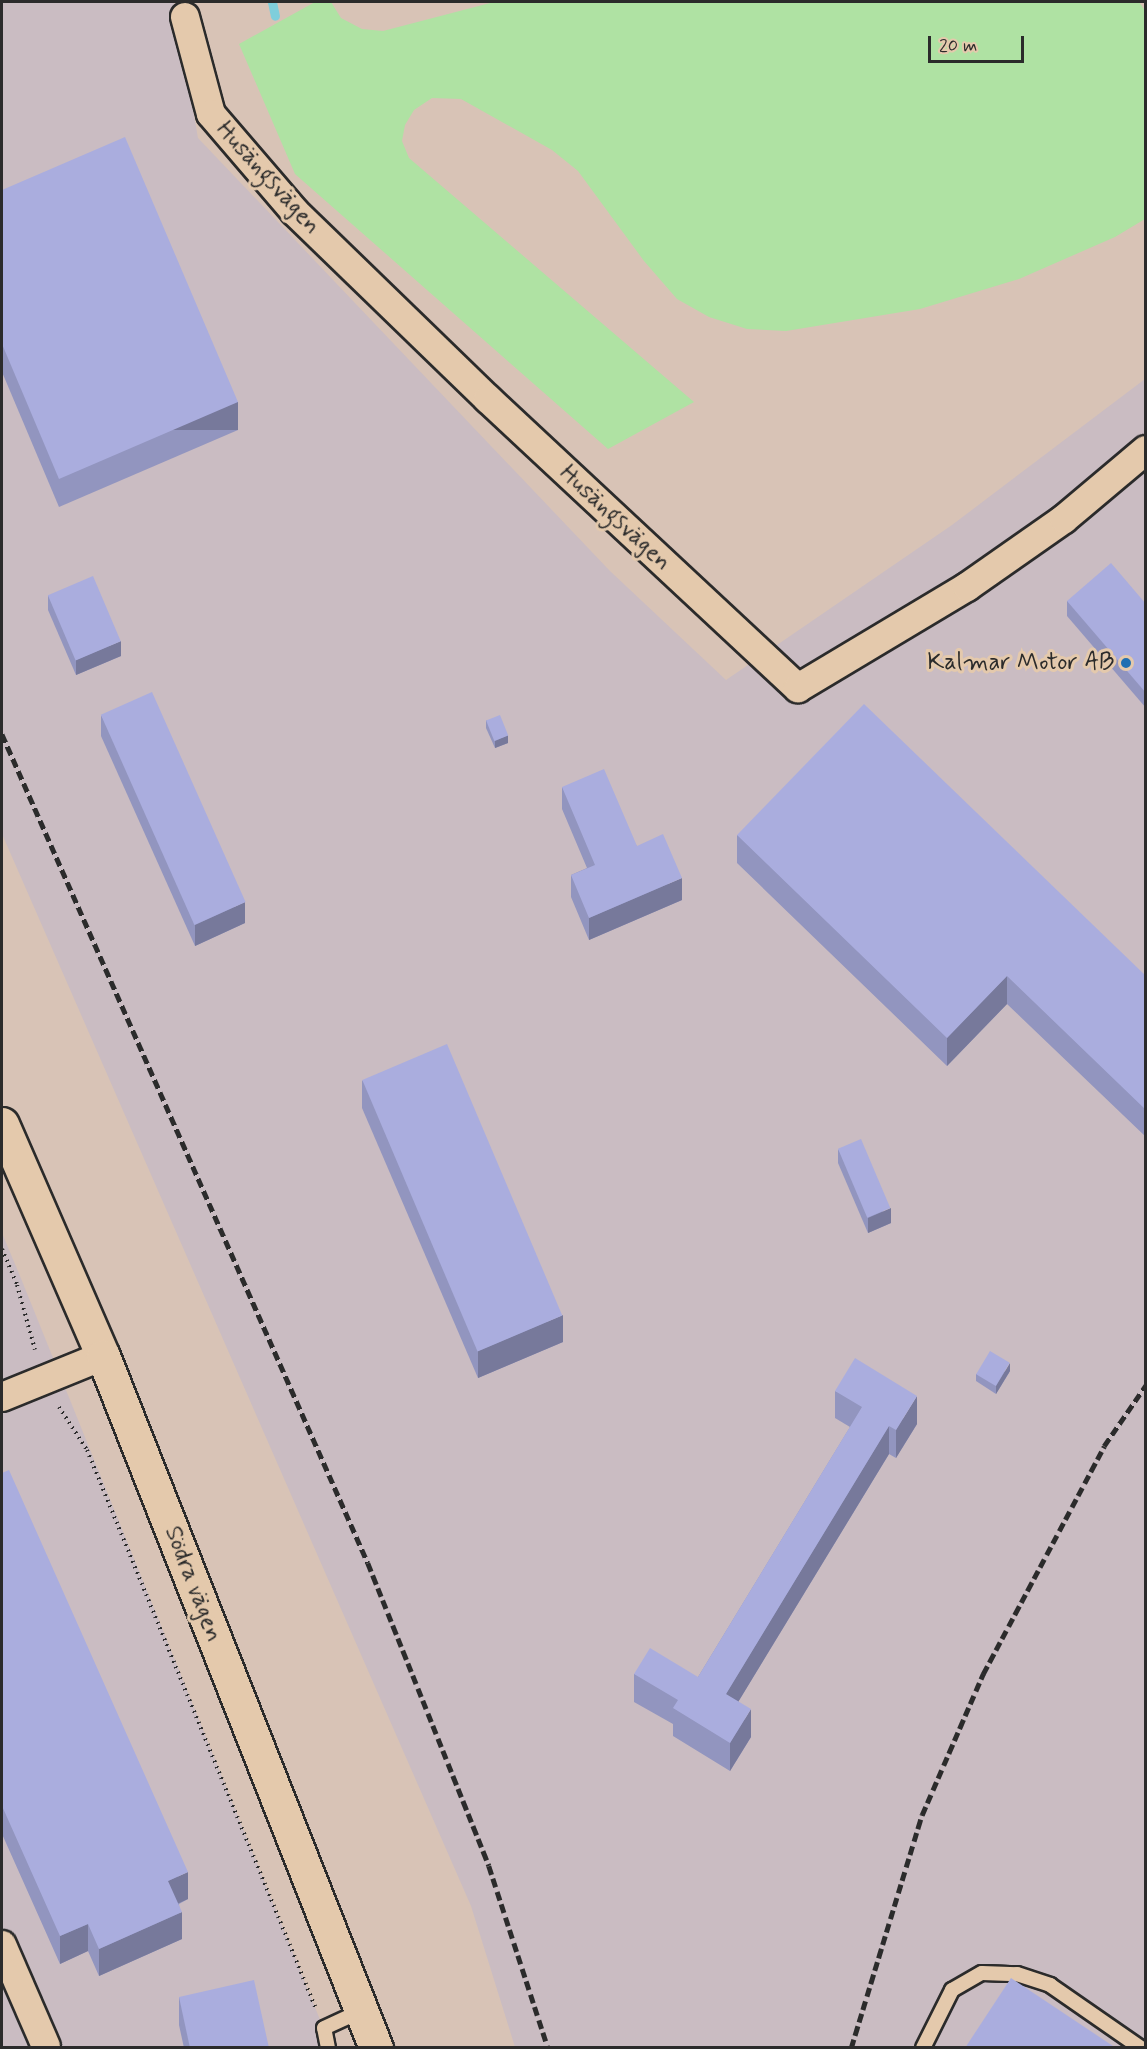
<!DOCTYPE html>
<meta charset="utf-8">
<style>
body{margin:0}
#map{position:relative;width:1147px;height:2049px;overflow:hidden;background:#d8c3b6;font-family:Mynerve,sans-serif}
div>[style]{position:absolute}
.built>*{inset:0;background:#cabcc2}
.green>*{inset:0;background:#afe2a3}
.stream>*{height:9px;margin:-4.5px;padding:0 4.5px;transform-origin:4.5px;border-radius:4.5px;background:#7fcedb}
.path>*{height:4px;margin-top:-2px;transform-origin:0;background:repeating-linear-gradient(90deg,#2b2b2b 0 1.5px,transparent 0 6px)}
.roads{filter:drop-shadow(2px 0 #2b2b2b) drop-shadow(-2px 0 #2b2b2b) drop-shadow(0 2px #2b2b2b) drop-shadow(0 -2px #2b2b2b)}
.service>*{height:14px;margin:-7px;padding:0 7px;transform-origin:7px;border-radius:7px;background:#e4c9ac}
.minor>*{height:28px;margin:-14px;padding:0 14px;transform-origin:14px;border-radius:14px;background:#e4c9ac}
.secondary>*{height:33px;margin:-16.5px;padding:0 16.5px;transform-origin:16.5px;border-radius:16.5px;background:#e4c9ac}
.rail>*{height:4.5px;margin-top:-2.25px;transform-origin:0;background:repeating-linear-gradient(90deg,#2b2b2b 0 9px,transparent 0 13.5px)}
.wall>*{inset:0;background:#9295bf}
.shaded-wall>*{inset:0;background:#77799b;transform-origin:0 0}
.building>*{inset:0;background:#aaadde;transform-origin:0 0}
.dots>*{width:16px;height:16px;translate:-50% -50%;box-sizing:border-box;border:3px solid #e4c9ac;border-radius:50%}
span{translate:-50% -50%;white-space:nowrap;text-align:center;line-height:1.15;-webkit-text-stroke:6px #e4c9ac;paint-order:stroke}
.street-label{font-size:24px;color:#2b2b2b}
.poi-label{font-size:24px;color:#2b2b2b}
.right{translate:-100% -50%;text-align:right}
.frame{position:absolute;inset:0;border:3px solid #2b2b2b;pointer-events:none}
.scale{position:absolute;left:928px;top:36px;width:96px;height:27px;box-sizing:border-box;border:3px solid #2b2b2b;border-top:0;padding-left:8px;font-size:18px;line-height:21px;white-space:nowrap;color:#2b2b2b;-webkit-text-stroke:4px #e4c9ac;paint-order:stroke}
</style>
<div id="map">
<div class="built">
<i style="clip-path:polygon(2px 2px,174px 2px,198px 138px,610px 571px,726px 680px,952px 525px,1145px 379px,1145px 2047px,515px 2047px,471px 1906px,2px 834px)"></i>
<i style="clip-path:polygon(2px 1233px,20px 1276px,331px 2047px,2px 2047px)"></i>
</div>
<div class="green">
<i style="clip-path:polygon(315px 2px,331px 2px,341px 18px,362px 29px,383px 31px,494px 2px,1139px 2px,1146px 12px,1145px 219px,1115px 237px,1019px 279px,920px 309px,786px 331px,747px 329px,709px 317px,677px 299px,644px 261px,578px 171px,552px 150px,461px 99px,432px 98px,414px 110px,405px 125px,402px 141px,409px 158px,694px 402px,608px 449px,295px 174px,239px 44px)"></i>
</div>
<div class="stream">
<i style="left:272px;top:2px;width:14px;rotate:78deg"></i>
</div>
<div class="path">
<i style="left:2px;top:1249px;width:39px;rotate:67deg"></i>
<i style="left:17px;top:1285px;width:67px;rotate:74.5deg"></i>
<i style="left:59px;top:1407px;width:51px;rotate:56.9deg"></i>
<i style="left:87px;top:1450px;width:604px;rotate:67.72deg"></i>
</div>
<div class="roads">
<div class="service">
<i style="left:328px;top:2048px;width:20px;rotate:-101deg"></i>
<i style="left:324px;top:2028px;width:41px;rotate:-24.7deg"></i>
<i style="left:923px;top:2048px;width:65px;rotate:-63.4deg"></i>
<i style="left:952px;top:1990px;width:34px;rotate:-30deg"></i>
<i style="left:982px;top:1973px;width:35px;rotate:2deg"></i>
<i style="left:1017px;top:1974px;width:35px;rotate:18deg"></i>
<i style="left:1050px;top:1985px;width:111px;rotate:34.7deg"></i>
</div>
<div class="minor">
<i style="left:185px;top:17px;width:100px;rotate:75deg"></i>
<i style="left:211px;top:114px;width:129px;rotate:49.4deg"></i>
<i style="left:295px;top:212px;width:269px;rotate:44.1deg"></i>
<i style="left:488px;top:399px;width:424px;rotate:43deg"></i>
<i style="left:798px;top:688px;width:197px;rotate:-30.9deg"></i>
<i style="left:967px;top:587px;width:118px;rotate:-35deg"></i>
<i style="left:1064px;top:519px;width:107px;rotate:-40.1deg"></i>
<i style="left:2px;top:1397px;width:109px;rotate:-22.1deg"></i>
<i style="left:2px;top:1945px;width:110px;rotate:66.5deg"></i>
</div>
<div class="secondary">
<i style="left:2px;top:1124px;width:253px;rotate:66.5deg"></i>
<i style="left:103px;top:1356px;width:744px;rotate:68.47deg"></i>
</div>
</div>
<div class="rail">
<i style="left:2px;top:734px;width:906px;rotate:66.18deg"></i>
<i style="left:368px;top:1563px;width:326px;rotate:68.2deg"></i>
<i style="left:489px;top:1866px;width:191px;rotate:72deg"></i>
<i style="left:851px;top:2048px;width:244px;rotate:-73.1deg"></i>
<i style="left:922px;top:1815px;width:154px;rotate:-66.6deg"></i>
<i style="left:983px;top:1674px;width:258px;rotate:-62deg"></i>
<i style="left:1104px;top:1446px;width:74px;rotate:-55.5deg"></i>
</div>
<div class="wall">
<i style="clip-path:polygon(2px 190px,238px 430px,59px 507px,2px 372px)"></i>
<i style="clip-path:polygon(48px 595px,121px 656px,76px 675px,48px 610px)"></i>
<i style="clip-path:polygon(1067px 601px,1146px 604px,1146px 708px,1067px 616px)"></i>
<i style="clip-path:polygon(101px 715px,245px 923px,195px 946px,101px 736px)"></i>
<i style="clip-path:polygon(486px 720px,508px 743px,495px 748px,486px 728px)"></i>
<i style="clip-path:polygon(562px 787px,637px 846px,682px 900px,589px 940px,571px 897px,571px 875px,587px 868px,562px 809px)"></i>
<i style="clip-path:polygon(737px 835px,1146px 976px,1146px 1137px,1007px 1004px,947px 1066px,737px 863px)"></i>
<i style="clip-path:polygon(362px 1080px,563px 1342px,478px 1378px,362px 1108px)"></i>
<i style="clip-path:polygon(838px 1149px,891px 1223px,868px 1233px,838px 1163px)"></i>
<i style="clip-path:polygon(1010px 1371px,996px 1394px,976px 1381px,976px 1374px)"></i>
<i style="clip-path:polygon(835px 1391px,917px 1424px,896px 1458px,889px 1454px,738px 1702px,751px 1737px,730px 1771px,673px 1736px,673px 1724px,634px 1702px,634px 1674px,698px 1677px,850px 1427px,835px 1418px)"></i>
<i style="clip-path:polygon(2px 1473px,188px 1899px,179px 1904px,182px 1939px,99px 1976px,88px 1951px,60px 1964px,2px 1834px)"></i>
<i style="clip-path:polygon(179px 1997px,269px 2048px,184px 2048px,179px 2025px)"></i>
</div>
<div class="shaded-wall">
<i style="left:238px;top:402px;width:28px;height:195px;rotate:90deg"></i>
<i style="clip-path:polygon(121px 641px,121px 656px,76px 675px,76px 660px)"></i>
<i style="clip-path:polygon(508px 735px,508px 743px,495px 748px,495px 741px)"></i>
<i style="clip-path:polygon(682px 878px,682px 900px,589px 940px,589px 918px)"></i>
<i style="clip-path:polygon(245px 902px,245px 923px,195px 946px,195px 925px)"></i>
<i style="clip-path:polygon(1007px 976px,1007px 1004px,947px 1066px,947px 1038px)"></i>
<i style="clip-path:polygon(891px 1208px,891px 1223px,868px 1233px,868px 1218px)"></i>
<i style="clip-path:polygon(563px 1315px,563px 1342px,478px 1378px,478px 1351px)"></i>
<i style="clip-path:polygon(1010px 1363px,1010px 1371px,996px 1394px,996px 1386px)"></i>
<i style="clip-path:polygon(917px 1396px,917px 1424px,896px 1458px,896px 1430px)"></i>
<i style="clip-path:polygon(889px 1426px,889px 1454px,726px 1722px,726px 1694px)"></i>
<i style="clip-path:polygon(751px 1709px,751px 1737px,730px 1771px,730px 1743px)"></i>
<i style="clip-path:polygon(188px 1872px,188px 1899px,168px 1908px,168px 1881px)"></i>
<i style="clip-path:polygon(182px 1912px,182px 1939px,99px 1976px,99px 1949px)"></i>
<i style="clip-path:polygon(88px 1924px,88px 1951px,60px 1964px,60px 1936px)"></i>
</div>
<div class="building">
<i style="clip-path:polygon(125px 137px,238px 402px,59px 479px,2px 344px,2px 190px)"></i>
<i style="clip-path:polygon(1111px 563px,1146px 604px,1146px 693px,1067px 601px)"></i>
<i style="left:93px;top:576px;width:71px;height:49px;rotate:67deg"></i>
<i style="left:152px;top:692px;width:230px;height:56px;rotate:66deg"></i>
<i style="clip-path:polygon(864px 704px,1146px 976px,1146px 1110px,1007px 976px,947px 1038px,737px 835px)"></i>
<i style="left:500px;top:715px;width:22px;height:15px;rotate:68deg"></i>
<i style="clip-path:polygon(604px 769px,637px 846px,663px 834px,682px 878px,589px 918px,571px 875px,595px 865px,562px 787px)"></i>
<i style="left:447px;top:1044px;width:295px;height:92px;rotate:67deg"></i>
<i style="left:861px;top:1139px;width:75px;height:25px;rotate:67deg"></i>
<i style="left:990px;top:1351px;width:23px;height:27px;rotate:31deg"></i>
<i style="clip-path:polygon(855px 1358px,917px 1396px,896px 1430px,889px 1426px,726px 1694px,751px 1709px,730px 1743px,673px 1708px,678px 1700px,634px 1674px,650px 1648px,698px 1677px,862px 1407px,835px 1391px)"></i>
<i style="clip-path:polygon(9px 1470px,188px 1872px,168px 1881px,182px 1912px,99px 1949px,88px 1924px,60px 1936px,2px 1806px,2px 1473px)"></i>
<i style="clip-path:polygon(1011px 1978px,1116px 2048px,965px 2048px)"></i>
<i style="clip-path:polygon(254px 1980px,269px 2048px,190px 2048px,179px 1997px)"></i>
</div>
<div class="dots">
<i style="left:1126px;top:663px;background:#1f6fb2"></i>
</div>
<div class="street-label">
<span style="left:268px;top:178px;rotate:48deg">Husängsvägen</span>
<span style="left:615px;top:518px;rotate:43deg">Husängsvägen</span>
<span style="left:193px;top:1584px;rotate:69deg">Södra vägen</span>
</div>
<div class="poi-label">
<span class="right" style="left:1114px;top:663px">Kalmar Motor AB</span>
</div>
<div class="frame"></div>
<div class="scale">20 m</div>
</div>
